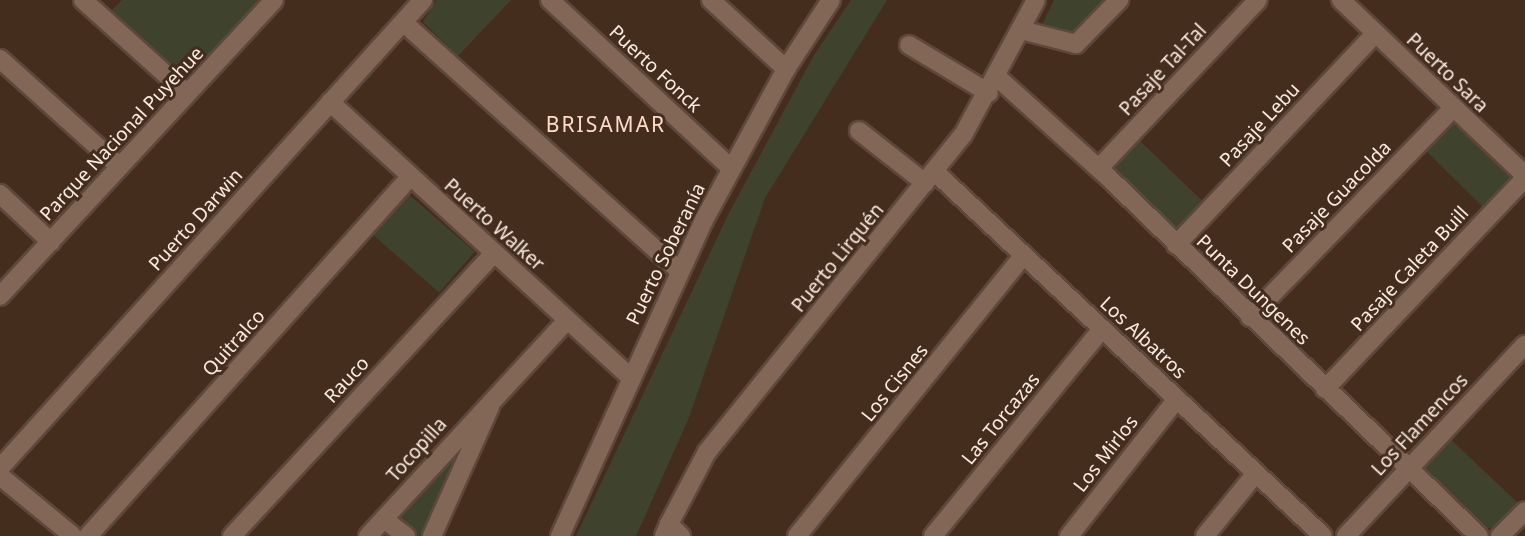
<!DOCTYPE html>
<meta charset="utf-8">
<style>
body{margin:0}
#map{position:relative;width:1525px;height:536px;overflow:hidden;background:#452d1e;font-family:"Noto Sans",sans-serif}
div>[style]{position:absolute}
.green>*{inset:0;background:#3f422d;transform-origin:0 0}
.roads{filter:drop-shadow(2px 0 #5d483b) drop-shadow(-2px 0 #5d483b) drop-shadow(0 2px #5d483b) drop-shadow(0 -2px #5d483b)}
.minor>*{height:18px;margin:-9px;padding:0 9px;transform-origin:9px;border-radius:9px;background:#836756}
.tertiary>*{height:18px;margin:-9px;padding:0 9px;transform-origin:9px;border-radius:9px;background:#836756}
span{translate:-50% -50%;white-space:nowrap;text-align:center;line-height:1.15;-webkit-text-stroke:6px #452d1e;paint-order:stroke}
.street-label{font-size:19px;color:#faeae1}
.neighbourhood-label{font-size:21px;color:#fdddca;letter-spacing:2px}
</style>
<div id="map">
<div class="green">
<i style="clip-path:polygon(122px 0,263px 0,184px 79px,108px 14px)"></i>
<i style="clip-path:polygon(436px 0,511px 0,458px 56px,423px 22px)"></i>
<i style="clip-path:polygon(851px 0,887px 0,765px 198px,688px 420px,636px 536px,576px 536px,729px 213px,814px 55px)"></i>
<i style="clip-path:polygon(1054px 0,1111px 0,1071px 37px,1039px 31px)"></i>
<i style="clip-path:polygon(1451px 121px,1512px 174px,1512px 181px,1487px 211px,1421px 146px)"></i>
<i style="left:1138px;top:139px;width:93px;height:39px;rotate:44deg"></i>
<i style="left:406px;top:192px;width:91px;height:54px;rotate:41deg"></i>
<i style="clip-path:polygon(480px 420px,427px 536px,416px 536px,398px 522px,398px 515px)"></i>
<i style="clip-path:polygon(1446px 435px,1518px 503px,1496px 527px,1483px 529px,1420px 467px)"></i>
</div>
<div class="roads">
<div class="minor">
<i style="left:83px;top:0;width:137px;rotate:42deg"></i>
<i style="left:550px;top:0;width:247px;rotate:42.9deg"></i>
<i style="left:711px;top:0;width:102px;rotate:42.6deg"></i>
<i style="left:1341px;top:0;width:254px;rotate:43.6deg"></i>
<i style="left:403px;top:22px;width:372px;rotate:42deg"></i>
<i style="left:1021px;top:30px;width:57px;rotate:14.3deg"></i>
<i style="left:1076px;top:44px;width:62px;rotate:-45.7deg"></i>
<i style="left:909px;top:45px;width:93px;rotate:31deg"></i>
<i style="left:0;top:59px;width:160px;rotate:42deg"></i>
<i style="left:997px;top:77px;width:149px;rotate:42deg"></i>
<i style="left:1108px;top:177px;width:516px;rotate:44.06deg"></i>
<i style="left:330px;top:102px;width:408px;rotate:42.5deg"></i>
<i style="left:859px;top:131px;width:84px;rotate:38.2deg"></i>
<i style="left:1099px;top:168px;width:231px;rotate:-46.6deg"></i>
<i style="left:934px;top:171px;width:533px;rotate:43.18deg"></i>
<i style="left:0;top:194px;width:70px;rotate:43.3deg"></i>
<i style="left:1176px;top:245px;width:291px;rotate:-46.7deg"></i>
<i style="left:0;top:296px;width:403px;rotate:-47.2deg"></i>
<i style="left:1250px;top:317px;width:291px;rotate:-45.8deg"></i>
<i style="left:1325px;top:389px;width:291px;rotate:-46.5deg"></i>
<i style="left:0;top:468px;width:631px;rotate:-47.89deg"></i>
<i style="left:0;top:476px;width:94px;rotate:39.4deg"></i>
<i style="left:384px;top:519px;width:28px;rotate:38deg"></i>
<i style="left:669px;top:524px;width:81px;rotate:-62.2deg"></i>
<i style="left:707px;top:452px;width:407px;rotate:-51.1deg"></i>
<i style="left:963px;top:135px;width:153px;rotate:-61.6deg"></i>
<i style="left:88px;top:536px;width:482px;rotate:-48.1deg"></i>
<i style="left:232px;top:536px;width:386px;rotate:-47.2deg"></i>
<i style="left:368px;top:536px;width:294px;rotate:-47.3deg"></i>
<i style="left:432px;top:536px;width:141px;rotate:-65.8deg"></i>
<i style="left:560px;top:536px;width:347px;rotate:-65.5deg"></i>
<i style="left:704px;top:220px;width:172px;rotate:-61.5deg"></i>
<i style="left:786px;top:69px;width:82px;rotate:-56.9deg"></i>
<i style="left:797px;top:536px;width:361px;rotate:-51.1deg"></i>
<i style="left:933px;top:536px;width:267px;rotate:-50.8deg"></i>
<i style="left:1069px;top:536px;width:174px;rotate:-51.8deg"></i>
<i style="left:1205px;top:536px;width:81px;rotate:-51deg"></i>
<i style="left:1346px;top:536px;width:262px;rotate:-46.9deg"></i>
<i style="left:1500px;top:536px;width:35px;rotate:-45deg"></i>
</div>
<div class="tertiary">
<i style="left:664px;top:536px;width:13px;rotate:-67deg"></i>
<i style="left:669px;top:524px;width:17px;rotate:45deg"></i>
</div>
</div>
<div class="street-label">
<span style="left:655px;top:69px;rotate:43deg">Puerto Fonck</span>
<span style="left:1163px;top:70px;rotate:-47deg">Pasaje Tal-Tal</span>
<span style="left:1447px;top:73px;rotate:44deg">Puerto Sara</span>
<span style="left:1260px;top:125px;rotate:-47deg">Pasaje Lebu</span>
<span style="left:122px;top:134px;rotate:-47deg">Parque Nacional Puyehue</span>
<span style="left:1337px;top:197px;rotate:-46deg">Pasaje Guacolda</span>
<span style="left:196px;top:220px;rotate:-48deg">Puerto Darwin</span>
<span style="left:494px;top:225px;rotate:42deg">Puerto Walker</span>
<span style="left:666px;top:254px;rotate:-64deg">Puerto Soberanía</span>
<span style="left:838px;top:258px;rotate:-51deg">Puerto Lirquén</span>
<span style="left:1410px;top:269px;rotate:-47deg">Pasaje Caleta Buill</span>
<span style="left:1253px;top:290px;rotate:44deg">Punta Dungenes</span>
<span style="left:1143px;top:338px;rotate:43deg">Los Albatros</span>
<span style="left:234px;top:343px;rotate:-48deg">Quitralco</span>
<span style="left:347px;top:380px;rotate:-47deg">Rauco</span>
<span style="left:895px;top:383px;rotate:-51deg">Los Cisnes</span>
<span style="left:1001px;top:419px;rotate:-51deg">Las Torcazas</span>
<span style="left:1420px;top:425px;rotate:-47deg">Los Flamencos</span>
<span style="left:417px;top:450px;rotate:-48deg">Tocopilla</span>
<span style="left:1106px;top:454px;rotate:-52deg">Los Mirlos</span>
</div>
<div class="neighbourhood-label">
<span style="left:606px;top:124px">BRISAMAR</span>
</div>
</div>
